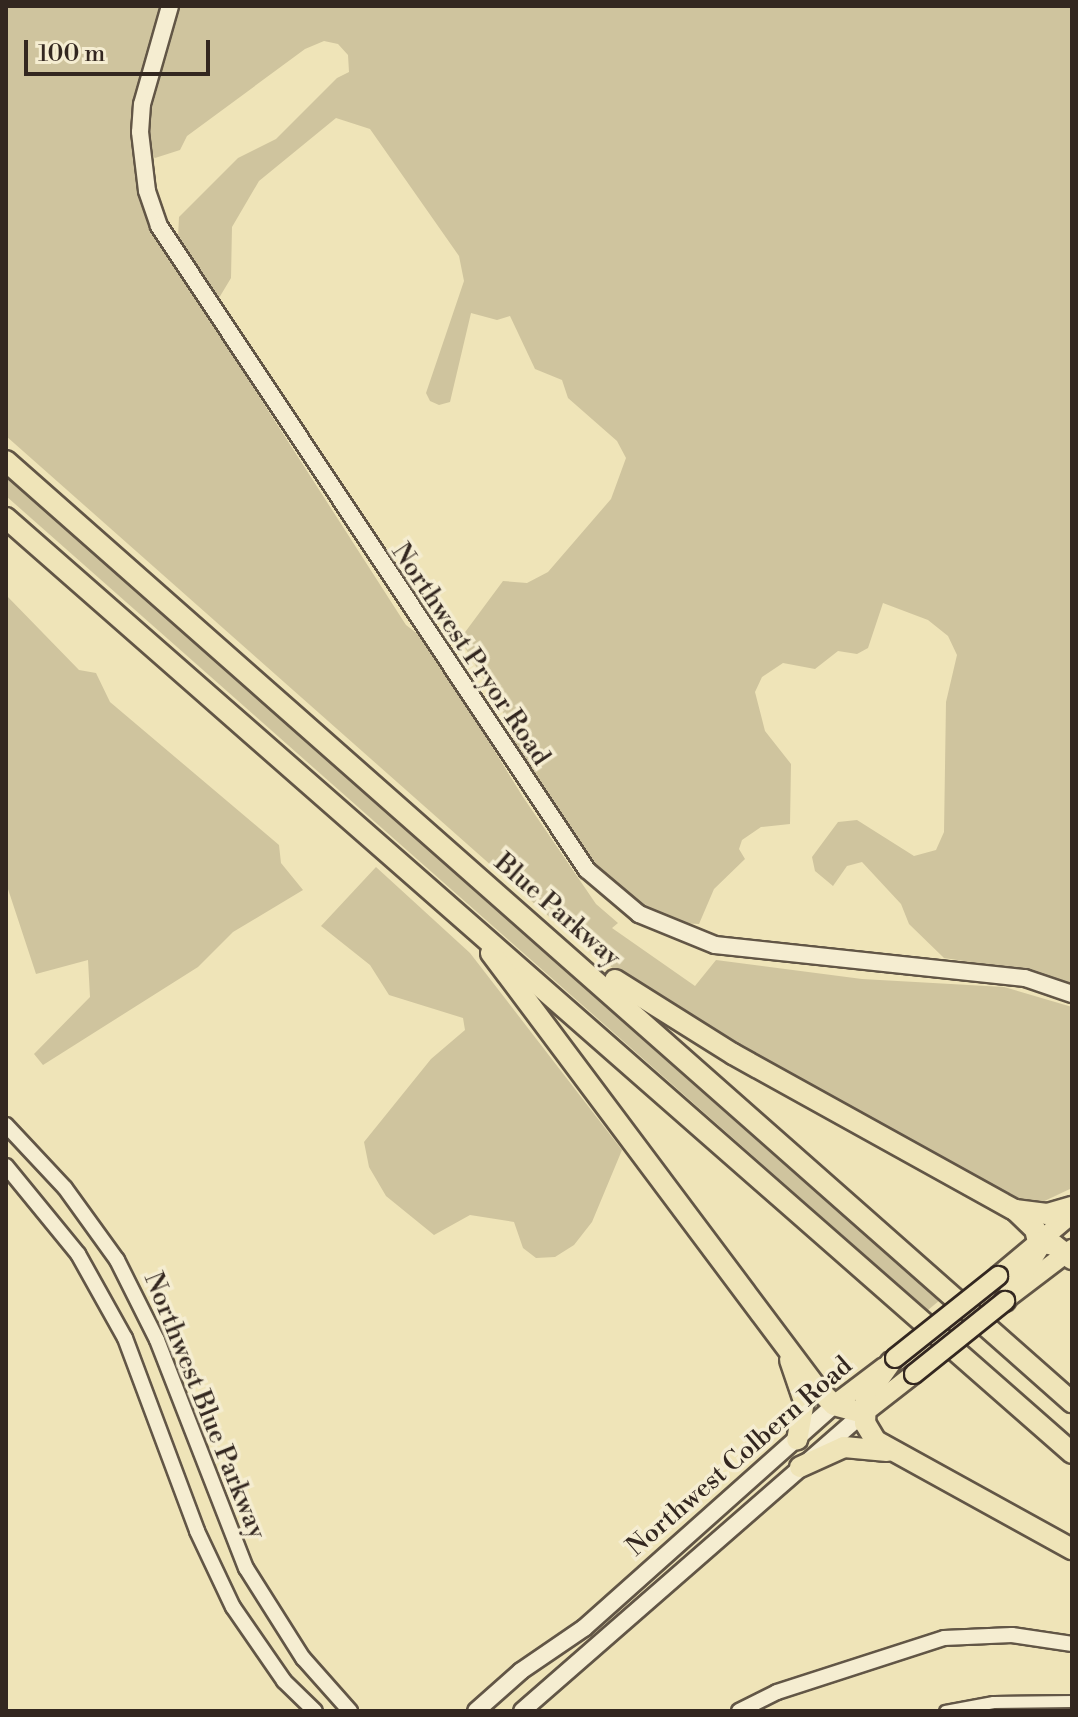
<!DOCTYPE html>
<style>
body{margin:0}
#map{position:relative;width:1078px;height:1717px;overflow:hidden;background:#efe4b8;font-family:"Libre Bodoni",serif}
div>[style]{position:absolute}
.green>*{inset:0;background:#cfc49e}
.roads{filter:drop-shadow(2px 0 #625646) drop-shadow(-2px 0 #625646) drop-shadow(0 2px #625646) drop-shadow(0 -2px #625646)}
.minor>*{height:11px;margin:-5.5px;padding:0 5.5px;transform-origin:5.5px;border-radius:5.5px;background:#f5edd1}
.tertiary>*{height:14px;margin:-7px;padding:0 7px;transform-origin:7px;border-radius:7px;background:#f5edd1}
.secondary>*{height:16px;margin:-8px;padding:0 8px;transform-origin:8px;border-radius:8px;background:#f5edd1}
.primary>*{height:18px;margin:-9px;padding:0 9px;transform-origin:9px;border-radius:9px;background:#efe4b8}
.motorway>*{height:20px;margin:-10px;padding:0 10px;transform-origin:10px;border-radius:10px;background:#efe4b8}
.bridges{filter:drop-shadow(2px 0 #332720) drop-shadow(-2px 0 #332720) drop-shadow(0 2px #332720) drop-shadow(0 -2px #332720)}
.primary-bridge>*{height:18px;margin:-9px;padding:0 9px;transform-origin:9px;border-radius:9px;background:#efe4b8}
span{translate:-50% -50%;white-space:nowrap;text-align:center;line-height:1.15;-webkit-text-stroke:7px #f5edd1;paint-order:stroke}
.street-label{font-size:26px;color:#332720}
.frame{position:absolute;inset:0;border:8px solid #332720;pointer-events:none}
.scale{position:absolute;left:24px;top:40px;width:186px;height:36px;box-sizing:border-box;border:4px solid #332720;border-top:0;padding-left:10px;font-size:24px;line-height:28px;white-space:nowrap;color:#332720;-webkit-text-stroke:6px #f5edd1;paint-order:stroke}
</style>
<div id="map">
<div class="green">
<i style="clip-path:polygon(6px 6px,159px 6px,133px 132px,142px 193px,165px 250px,406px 625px,427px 641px,523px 797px,596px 904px,618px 923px,612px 928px,695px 986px,716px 960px,862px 979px,1004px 987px,1072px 1007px,1072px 1188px,1036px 1205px,1017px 1203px,627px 979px,571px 936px,6px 436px)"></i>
<i style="clip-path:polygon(180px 6px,1072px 6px,1072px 984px,1032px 971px,944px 958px,909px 924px,901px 904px,862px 862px,847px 866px,833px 886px,815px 871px,812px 857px,838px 822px,857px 820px,914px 856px,936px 850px,944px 832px,946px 702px,957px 655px,948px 636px,928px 620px,883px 603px,868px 648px,857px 654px,838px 651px,815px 669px,783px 663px,762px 677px,755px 692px,765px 731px,791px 764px,790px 824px,761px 827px,742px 840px,739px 849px,745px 859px,714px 889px,699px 924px,678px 923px,639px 902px,587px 856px,511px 746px,515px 733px,460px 639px,503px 581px,527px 583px,548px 572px,611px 499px,626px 458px,617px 441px,568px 398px,562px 380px,535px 369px,510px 316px,497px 320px,471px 313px,450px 402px,439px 405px,430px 401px,426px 393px,464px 281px,459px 256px,370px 129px,336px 118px,259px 181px,232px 227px,231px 278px,219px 298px,178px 237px,179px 217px,238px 158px,276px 139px,337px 78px,349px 72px,348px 55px,338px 44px,324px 41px,305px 49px,187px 136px,180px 150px,155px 158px,149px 153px,151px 111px)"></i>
<i style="clip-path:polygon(6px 477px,764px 1147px,940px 1300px,928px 1310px,803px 1200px,6px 496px)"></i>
<i style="clip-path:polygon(6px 595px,79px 670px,96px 673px,110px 702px,279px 845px,281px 863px,303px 890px,233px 932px,198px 967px,43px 1065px,34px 1054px,90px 997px,88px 960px,36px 974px,6px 883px)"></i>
<i style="clip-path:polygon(376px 867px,470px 953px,622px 1150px,592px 1222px,574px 1245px,555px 1257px,536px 1258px,523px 1248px,514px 1222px,470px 1215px,434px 1235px,386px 1196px,369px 1167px,364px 1142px,431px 1059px,465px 1030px,463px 1018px,389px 995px,370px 965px,321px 926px)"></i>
</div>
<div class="roads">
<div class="minor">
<i style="left:945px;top:1711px;width:49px;rotate:-10.6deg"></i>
<i style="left:993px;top:1702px;width:79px;rotate:-0.7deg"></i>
</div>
<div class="tertiary">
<i style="left:6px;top:1125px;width:86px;rotate:46.9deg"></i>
<i style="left:65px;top:1188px;width:89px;rotate:54.2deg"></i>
<i style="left:117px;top:1260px;width:89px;rotate:63.4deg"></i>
<i style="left:157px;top:1340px;width:245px;rotate:68.7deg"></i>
<i style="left:246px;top:1568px;width:107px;rotate:57.7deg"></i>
<i style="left:303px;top:1658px;width:71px;rotate:48.4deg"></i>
<i style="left:6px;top:1166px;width:114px;rotate:50.7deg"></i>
<i style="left:78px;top:1254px;width:96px;rotate:60.8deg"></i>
<i style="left:125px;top:1338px;width:206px;rotate:69.5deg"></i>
<i style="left:197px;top:1531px;width:84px;rotate:64.7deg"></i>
<i style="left:233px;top:1607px;width:90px;rotate:55.4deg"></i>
<i style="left:284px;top:1681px;width:43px;rotate:44.1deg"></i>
<i style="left:739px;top:1711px;width:42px;rotate:-26.6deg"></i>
<i style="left:777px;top:1692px;width:176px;rotate:-17.9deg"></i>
<i style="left:944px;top:1638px;width:68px;rotate:-2.5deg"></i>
<i style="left:1012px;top:1635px;width:61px;rotate:8.5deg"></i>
</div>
<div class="secondary">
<i style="left:170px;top:6px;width:102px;rotate:105.9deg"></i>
<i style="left:142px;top:104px;width:28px;rotate:94deg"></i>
<i style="left:140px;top:132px;width:59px;rotate:83.2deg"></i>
<i style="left:147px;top:191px;width:37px;rotate:71deg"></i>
<i style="left:159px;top:226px;width:773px;rotate:56.39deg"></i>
<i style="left:587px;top:870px;width:68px;rotate:40.2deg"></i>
<i style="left:639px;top:914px;width:82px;rotate:22.2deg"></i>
<i style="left:715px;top:945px;width:312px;rotate:6.1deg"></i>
<i style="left:1025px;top:978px;width:50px;rotate:18.8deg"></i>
<i style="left:476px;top:1711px;width:60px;rotate:-41.6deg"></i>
<i style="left:521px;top:1671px;width:76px;rotate:-34.3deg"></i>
<i style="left:584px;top:1628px;width:335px;rotate:-41.7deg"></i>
<i style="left:522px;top:1711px;width:454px;rotate:-41.1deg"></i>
</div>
<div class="primary">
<i style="left:998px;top:1276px;width:97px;rotate:-40deg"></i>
<i style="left:1010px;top:1296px;width:78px;rotate:-37.2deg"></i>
<i style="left:834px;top:1405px;width:63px;rotate:-37.2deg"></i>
<i style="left:864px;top:1413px;width:63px;rotate:-38deg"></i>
</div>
<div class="motorway">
<i style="left:6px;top:461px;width:1422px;rotate:41.44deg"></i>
<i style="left:6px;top:518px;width:1418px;rotate:41.25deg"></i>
<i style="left:491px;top:953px;width:542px;rotate:53.17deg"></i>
<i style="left:816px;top:1387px;width:25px;rotate:45deg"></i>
<i style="left:834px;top:1405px;width:31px;rotate:15deg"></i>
<i style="left:615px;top:980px;width:139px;rotate:32.1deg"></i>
<i style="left:733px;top:1054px;width:322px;rotate:29deg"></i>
<i style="left:1015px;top:1210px;width:28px;rotate:44deg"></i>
<i style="left:1035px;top:1229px;width:18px;rotate:77deg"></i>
<i style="left:1039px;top:1247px;width:64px;rotate:122.2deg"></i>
<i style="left:1015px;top:1210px;width:32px;rotate:7deg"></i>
<i style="left:1047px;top:1214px;width:26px;rotate:-16deg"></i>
<i style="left:1038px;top:1242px;width:16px;rotate:11deg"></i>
<i style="left:1054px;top:1245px;width:23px;rotate:38deg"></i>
<i style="left:790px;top:1360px;width:43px;rotate:71.1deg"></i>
<i style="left:804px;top:1401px;width:39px;rotate:100deg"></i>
<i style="left:891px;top:1362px;width:43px;rotate:125.5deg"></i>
<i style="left:866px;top:1397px;width:26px;rotate:92deg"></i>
<i style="left:865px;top:1423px;width:21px;rotate:59deg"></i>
<i style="left:876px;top:1441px;width:224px;rotate:28.9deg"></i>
<i style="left:800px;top:1467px;width:48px;rotate:-24.4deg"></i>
<i style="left:844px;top:1447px;width:43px;rotate:5.3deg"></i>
</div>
</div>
<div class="bridges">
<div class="primary-bridge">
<i style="left:895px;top:1358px;width:132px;rotate:-38.5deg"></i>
<i style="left:914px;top:1374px;width:117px;rotate:-38.7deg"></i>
</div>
</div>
<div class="street-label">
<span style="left:470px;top:655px;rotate:56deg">Northwest Pryor Road</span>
<span style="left:557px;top:911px;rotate:41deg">Blue Parkway</span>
<span style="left:204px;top:1406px;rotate:68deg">Northwest Blue Parkway</span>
<span style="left:740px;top:1457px;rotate:-41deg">Northwest Colbern Road</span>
</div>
<div class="frame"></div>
<div class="scale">100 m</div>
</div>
